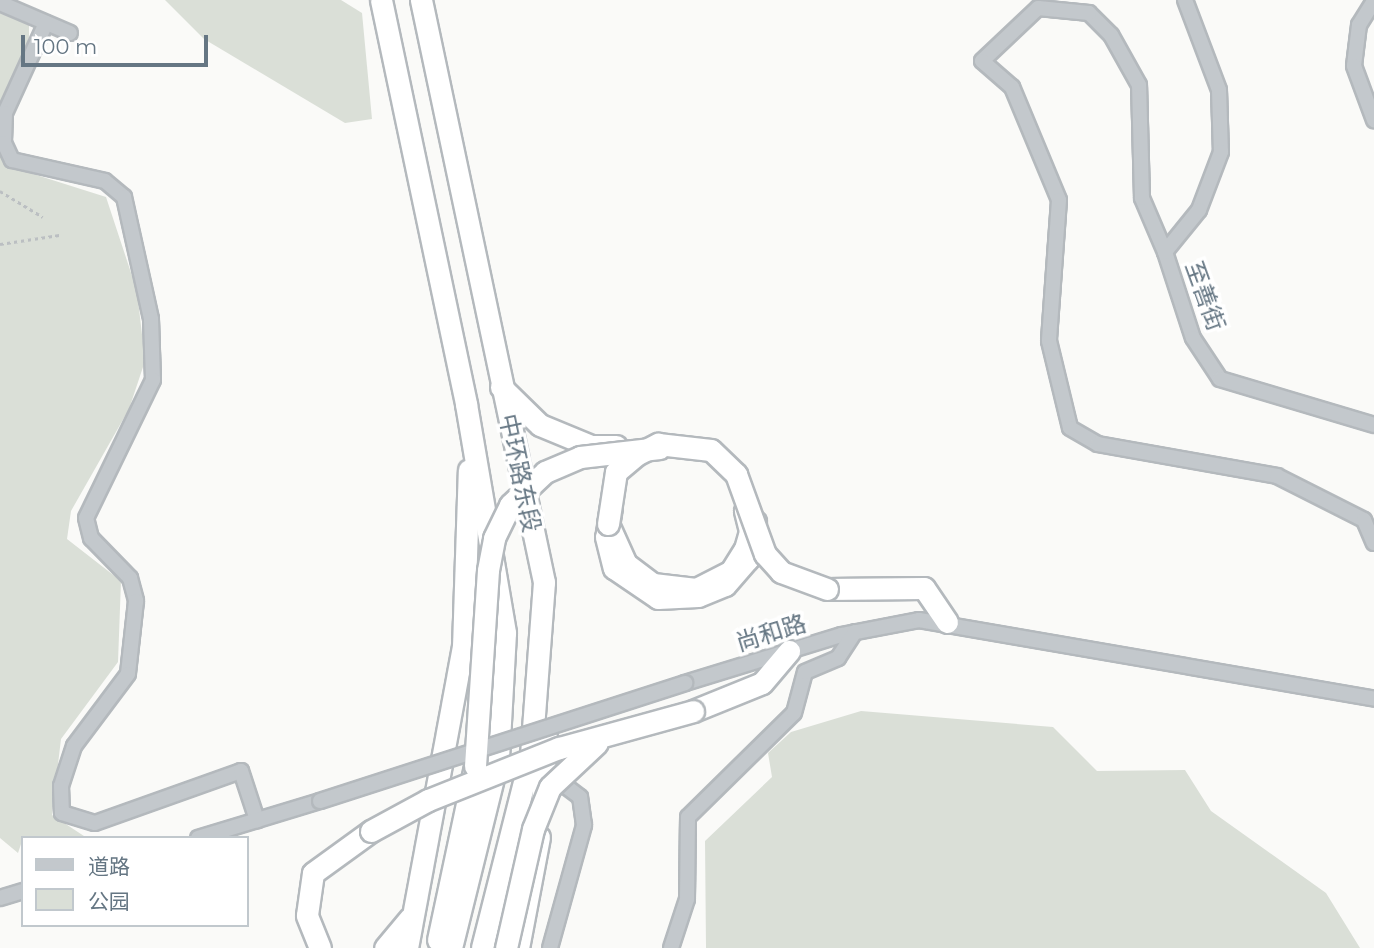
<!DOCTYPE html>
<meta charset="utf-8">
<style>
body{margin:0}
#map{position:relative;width:1374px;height:948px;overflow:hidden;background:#fafaf8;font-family:Montserrat,"Noto Sans SC",sans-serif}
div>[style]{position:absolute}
.green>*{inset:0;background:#dadfd7}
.path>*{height:2.5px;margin-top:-1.25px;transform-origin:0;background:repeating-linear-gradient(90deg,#bbbfc2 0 3.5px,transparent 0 7px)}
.roads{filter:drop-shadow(2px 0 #b4b9bd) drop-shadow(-2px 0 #b4b9bd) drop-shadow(0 2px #b4b9bd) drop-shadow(0 -2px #b4b9bd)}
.minor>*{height:14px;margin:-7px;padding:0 7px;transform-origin:7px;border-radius:7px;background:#c3c8cc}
.highway>*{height:21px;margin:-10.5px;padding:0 10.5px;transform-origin:10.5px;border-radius:10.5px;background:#fff}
.bridges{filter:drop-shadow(2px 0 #b4b9bd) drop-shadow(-2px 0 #b4b9bd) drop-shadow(0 2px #b4b9bd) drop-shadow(0 -2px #b4b9bd)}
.minor-bridge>*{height:14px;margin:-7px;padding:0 7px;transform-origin:7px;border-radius:7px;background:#c3c8cc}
.highway-bridge>*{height:21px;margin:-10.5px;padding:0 10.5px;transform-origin:10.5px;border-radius:10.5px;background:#fff}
span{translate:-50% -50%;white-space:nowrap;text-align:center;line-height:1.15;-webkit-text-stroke:7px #fff;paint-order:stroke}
.street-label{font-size:24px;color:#657683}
.legend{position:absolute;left:21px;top:836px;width:228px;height:91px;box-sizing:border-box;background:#fff;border:2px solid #c1c8cd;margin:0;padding:9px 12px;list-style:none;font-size:21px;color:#657683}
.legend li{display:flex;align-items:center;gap:14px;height:35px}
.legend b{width:35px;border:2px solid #c1c8cd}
.scale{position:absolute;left:21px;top:35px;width:187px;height:32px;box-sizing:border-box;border:4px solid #657683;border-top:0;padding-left:9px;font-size:21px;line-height:24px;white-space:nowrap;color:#657683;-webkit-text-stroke:5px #fff;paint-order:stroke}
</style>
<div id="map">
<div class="green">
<i style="clip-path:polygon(165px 0,341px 0,362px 13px,372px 119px,345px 123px,204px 39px)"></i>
<i style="clip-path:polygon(0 10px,29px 21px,29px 38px,0 110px)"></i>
<i style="clip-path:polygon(0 152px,8px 166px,106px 197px,137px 291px,145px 361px,129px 409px,71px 511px,67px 539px,121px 581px,118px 662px,61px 739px,52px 815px,87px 838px,23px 838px,18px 853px,0 838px)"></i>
<i style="clip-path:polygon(861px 711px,1053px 727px,1097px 771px,1185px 770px,1211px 811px,1326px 893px,1360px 948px,706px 948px,705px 841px,772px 777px,768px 753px,791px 732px)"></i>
</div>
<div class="path">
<i style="left:0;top:191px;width:50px;rotate:31.2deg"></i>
<i style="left:0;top:244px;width:60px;rotate:-8.7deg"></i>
</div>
<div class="roads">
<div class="minor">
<i style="left:1185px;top:0;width:96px;rotate:69.3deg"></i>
<i style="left:1219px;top:90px;width:62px;rotate:88.2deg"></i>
<i style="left:1221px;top:152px;width:62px;rotate:110.8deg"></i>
<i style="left:1199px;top:210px;width:54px;rotate:129deg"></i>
<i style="left:1165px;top:252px;width:90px;rotate:72deg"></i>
<i style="left:1193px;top:338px;width:49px;rotate:56.6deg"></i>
<i style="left:1220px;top:379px;width:161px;rotate:16.6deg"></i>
<i style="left:1374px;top:1px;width:28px;rotate:122deg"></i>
<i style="left:1359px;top:25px;width:41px;rotate:97deg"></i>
<i style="left:1354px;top:66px;width:58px;rotate:69.7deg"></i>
<i style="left:0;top:3px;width:76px;rotate:23.2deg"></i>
<i style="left:46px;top:23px;width:99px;rotate:114.5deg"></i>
<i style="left:5px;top:113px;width:30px;rotate:92deg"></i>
<i style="left:4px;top:143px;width:19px;rotate:65deg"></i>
<i style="left:12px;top:160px;width:95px;rotate:12.7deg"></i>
<i style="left:105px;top:181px;width:25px;rotate:40deg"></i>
<i style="left:124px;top:197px;width:125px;rotate:77.5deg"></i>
<i style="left:151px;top:319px;width:61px;rotate:88.1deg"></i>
<i style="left:153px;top:380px;width:153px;rotate:115.9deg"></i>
<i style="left:86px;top:518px;width:21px;rotate:76deg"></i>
<i style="left:91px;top:538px;width:56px;rotate:45.7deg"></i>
<i style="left:130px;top:578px;width:24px;rotate:75deg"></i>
<i style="left:136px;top:601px;width:73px;rotate:96.3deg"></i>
<i style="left:128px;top:674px;width:90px;rotate:126.9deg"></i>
<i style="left:74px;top:746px;width:42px;rotate:108deg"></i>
<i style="left:61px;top:786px;width:27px;rotate:88deg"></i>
<i style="left:62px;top:813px;width:34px;rotate:17deg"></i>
<i style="left:95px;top:823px;width:155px;rotate:-19.6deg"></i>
<i style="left:241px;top:771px;width:52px;rotate:71.9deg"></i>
<i style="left:1165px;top:252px;width:59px;rotate:-113.1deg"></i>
<i style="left:1142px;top:198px;width:113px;rotate:-91.5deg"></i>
<i style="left:1139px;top:85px;width:57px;rotate:-119.2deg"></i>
<i style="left:1111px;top:35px;width:31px;rotate:-135deg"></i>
<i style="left:1089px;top:13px;width:51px;rotate:-174.4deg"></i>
<i style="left:1038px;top:8px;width:77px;rotate:136.6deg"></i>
<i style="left:982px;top:61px;width:40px;rotate:41deg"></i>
<i style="left:1012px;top:87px;width:122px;rotate:67.4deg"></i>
<i style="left:1059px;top:200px;width:141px;rotate:94.1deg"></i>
<i style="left:1049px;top:341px;width:89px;rotate:76.4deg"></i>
<i style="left:1070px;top:428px;width:32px;rotate:30deg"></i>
<i style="left:1098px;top:444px;width:182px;rotate:10.1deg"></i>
<i style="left:1277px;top:476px;width:97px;rotate:26.8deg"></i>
<i style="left:1364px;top:520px;width:25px;rotate:67deg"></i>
<i style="left:685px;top:683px;width:163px;rotate:-17.1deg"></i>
<i style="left:841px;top:635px;width:79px;rotate:-10.9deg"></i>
<i style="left:919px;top:620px;width:462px;rotate:9.8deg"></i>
<i style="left:198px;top:838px;width:127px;rotate:-16.9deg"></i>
<i style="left:0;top:898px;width:24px;rotate:-17deg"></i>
<i style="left:550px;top:948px;width:128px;rotate:-74.5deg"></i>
<i style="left:584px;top:825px;width:28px;rotate:-98deg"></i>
<i style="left:580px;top:797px;width:35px;rotate:-143deg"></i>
<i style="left:671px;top:948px;width:52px;rotate:-71.9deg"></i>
<i style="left:687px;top:899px;width:82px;rotate:-89.3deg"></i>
<i style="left:688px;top:817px;width:148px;rotate:-44.5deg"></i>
<i style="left:794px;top:713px;width:42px;rotate:-75deg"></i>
<i style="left:805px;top:672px;width:36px;rotate:-23deg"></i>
<i style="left:838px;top:658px;width:31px;rotate:-57deg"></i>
</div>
<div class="highway">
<i style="left:381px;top:0;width:413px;rotate:78.1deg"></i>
<i style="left:466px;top:404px;width:232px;rotate:80.3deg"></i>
<i style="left:505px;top:633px;width:125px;rotate:93.2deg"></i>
<i style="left:498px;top:758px;width:196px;rotate:103.9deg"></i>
<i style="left:421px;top:0;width:595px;rotate:78.07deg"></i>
<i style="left:544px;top:582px;width:172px;rotate:94.3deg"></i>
<i style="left:531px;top:754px;width:200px;rotate:104.2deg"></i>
<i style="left:501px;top:387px;width:54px;rotate:44.3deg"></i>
<i style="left:540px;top:425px;width:55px;rotate:22.4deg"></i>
<i style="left:591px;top:446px;width:25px"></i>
<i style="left:611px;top:507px;width:30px;rotate:99deg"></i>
<i style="left:606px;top:537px;width:32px;rotate:76deg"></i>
<i style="left:614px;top:568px;width:53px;rotate:34.3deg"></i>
<i style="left:658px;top:598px;width:40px;rotate:-2.9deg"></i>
<i style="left:698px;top:596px;width:29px;rotate:-22deg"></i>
<i style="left:725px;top:585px;width:35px;rotate:-49deg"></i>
<i style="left:748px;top:559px;width:38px;rotate:-79deg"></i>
<i style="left:608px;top:524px;width:44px;rotate:65.8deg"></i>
<i style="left:626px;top:564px;width:34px;rotate:37deg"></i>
<i style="left:653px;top:584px;width:43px;rotate:6.6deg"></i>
<i style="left:696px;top:589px;width:39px;rotate:-27deg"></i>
<i style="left:731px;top:571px;width:26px;rotate:-58deg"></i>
<i style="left:745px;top:549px;width:19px;rotate:-74deg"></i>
<i style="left:750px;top:531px;width:21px;rotate:-104deg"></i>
<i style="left:827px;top:589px;width:97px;rotate:-0.6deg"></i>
<i style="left:924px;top:588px;width:41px;rotate:55.9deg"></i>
<i style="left:693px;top:711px;width:74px;rotate:-22.1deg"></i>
<i style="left:762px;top:683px;width:42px;rotate:-49.8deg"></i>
<i style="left:542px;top:805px;width:69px;rotate:-86.7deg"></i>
<i style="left:438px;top:940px;width:178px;rotate:-78deg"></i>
<i style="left:320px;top:948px;width:35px;rotate:-112deg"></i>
<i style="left:307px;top:915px;width:42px;rotate:-81.9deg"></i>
<i style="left:313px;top:873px;width:72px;rotate:-35.9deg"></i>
<i style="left:385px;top:948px;width:39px;rotate:-50deg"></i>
<i style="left:407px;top:948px;width:306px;rotate:-79.5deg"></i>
<i style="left:463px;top:647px;width:177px;rotate:-88.1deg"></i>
<i style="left:518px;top:948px;width:113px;rotate:-79.3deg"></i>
</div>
</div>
<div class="bridges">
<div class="minor-bridge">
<i style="left:320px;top:801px;width:384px;rotate:-17.9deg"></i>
</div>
<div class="highway-bridge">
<i style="left:608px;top:524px;width:53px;rotate:-81.3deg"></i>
<i style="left:616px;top:472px;width:26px;rotate:-40deg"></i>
<i style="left:636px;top:455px;width:25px;rotate:-27deg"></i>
<i style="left:658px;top:444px;width:53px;rotate:6.5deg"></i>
<i style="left:711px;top:450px;width:35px;rotate:44deg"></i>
<i style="left:736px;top:474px;width:85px;rotate:70.1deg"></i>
<i style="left:765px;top:554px;width:24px;rotate:48deg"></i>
<i style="left:781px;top:572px;width:49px;rotate:20.3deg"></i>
<i style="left:475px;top:766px;width:196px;rotate:-86.2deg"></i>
<i style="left:488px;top:570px;width:33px;rotate:-79deg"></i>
<i style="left:494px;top:538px;width:37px;rotate:-64deg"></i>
<i style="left:510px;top:505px;width:48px;rotate:-43.3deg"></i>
<i style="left:545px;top:472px;width:38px;rotate:-23deg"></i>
<i style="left:580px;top:457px;width:80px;rotate:-6.5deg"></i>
<i style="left:371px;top:831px;width:65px;rotate:-28.5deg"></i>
<i style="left:428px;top:800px;width:141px;rotate:-21.7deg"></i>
<i style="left:559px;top:748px;width:139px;rotate:-15.4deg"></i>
<i style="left:506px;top:948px;width:122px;rotate:-77.2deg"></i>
<i style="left:533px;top:829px;width:45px;rotate:-68deg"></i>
<i style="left:550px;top:787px;width:64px;rotate:-43.1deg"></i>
</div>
</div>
<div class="street-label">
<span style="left:1205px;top:296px;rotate:70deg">至善街</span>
<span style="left:520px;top:473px;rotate:78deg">中环路东段</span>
<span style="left:771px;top:633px;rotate:-17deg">尚和路</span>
</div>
<ul class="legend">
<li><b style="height:9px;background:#c3c8cc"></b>道路</li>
<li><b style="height:19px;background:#dadfd7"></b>公园</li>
</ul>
<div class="scale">100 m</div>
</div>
